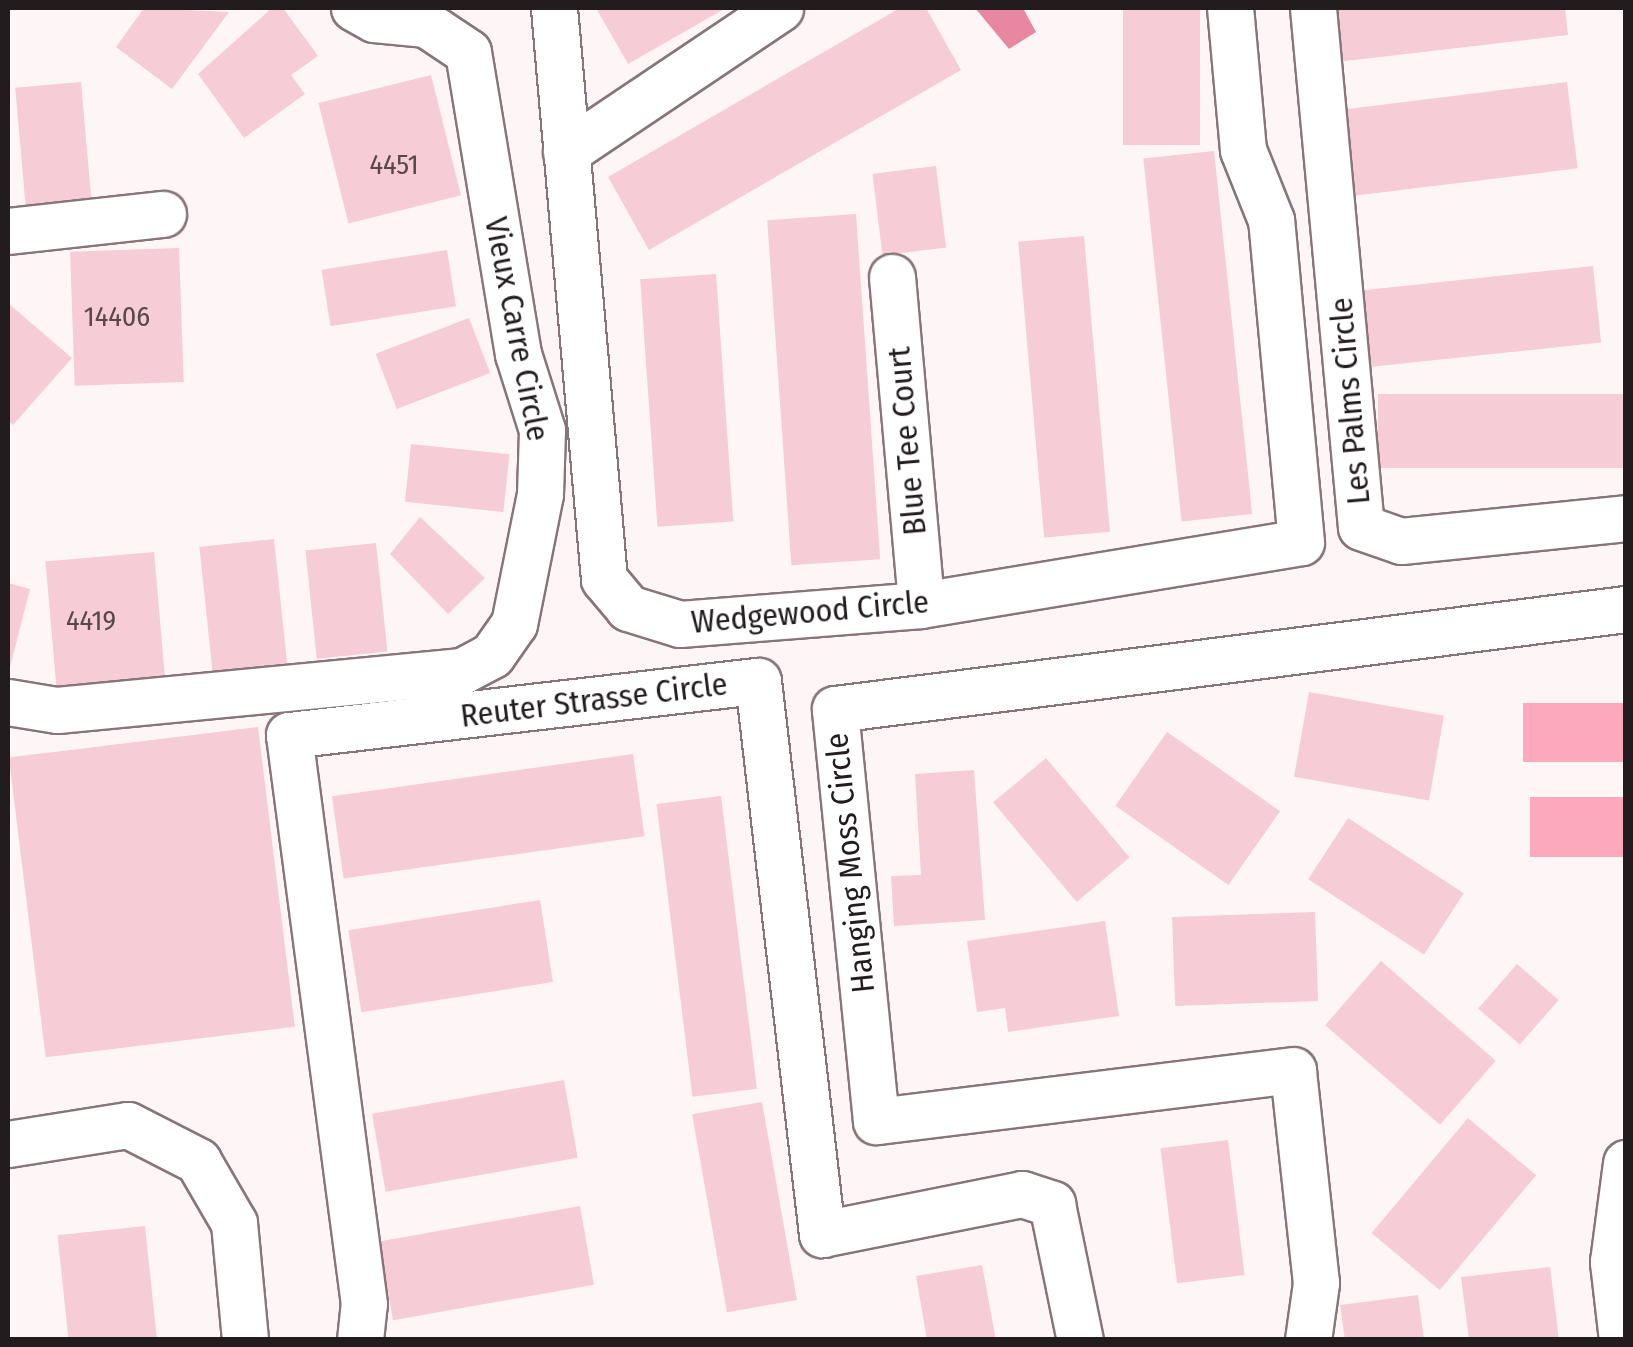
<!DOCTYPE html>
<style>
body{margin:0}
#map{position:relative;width:1633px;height:1347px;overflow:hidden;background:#fef5f7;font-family:"Fira Sans Condensed",sans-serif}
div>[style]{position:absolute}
.green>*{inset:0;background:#fca9be;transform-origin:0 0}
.water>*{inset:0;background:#e787a1}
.building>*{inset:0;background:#f6ccd6;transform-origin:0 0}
.roads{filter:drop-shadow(2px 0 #877579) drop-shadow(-2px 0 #877579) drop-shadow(0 2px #877579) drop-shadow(0 -2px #877579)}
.minor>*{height:45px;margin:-22.5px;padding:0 22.5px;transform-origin:22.5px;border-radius:22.5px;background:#fff}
span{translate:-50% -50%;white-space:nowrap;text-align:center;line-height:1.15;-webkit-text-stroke:10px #fff;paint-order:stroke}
.number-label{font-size:28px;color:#58484c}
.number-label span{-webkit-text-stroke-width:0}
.street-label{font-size:32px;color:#231c1e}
.frame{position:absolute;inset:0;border:10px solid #231c1e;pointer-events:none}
</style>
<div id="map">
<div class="green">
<i style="left:1625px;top:703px;width:59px;height:102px;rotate:90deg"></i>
<i style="left:1625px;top:797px;width:60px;height:95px;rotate:90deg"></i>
</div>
<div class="water">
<i style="clip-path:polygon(975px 8px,1023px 8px,1036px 32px,1009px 49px)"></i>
</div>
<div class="building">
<i style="clip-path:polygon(144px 8px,229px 12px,172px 89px,116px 47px)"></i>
<i style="clip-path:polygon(272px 8px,283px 8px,318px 56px,291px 75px,305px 94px,244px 138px,198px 74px)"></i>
<i style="clip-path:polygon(596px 8px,726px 8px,628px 64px)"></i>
<i style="clip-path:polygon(900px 8px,926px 8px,961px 70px,649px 250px,608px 177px)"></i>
<i style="left:1123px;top:8px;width:77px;height:137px"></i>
<i style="clip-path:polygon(1330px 8px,1565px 8px,1568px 35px,1337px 62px)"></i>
<i style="left:431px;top:75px;width:124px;height:116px;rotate:76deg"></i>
<i style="left:81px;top:82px;width:118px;height:66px;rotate:85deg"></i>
<i style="left:1567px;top:82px;width:87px;height:225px;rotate:83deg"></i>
<i style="left:1214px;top:151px;width:365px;height:71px;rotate:84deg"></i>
<i style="left:936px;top:166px;width:82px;height:64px;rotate:83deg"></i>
<i style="left:856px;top:214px;width:346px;height:89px;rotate:86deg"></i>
<i style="left:1084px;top:236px;width:297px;height:66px;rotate:85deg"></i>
<i style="left:179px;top:248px;width:134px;height:109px;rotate:88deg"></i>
<i style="left:447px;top:250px;width:57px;height:127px;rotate:81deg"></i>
<i style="left:1593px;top:266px;width:77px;height:231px;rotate:84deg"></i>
<i style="left:716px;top:274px;width:248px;height:76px;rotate:86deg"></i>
<i style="clip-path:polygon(8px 303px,72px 358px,13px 425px,8px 420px)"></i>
<i style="left:469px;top:318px;width:59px;height:100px;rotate:69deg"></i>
<i style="left:1626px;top:394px;width:74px;height:248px;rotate:90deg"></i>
<i style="left:411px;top:444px;width:99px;height:58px;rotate:6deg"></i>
<i style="clip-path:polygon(420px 517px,485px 578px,448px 614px,390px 554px)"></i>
<i style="left:274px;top:539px;width:125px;height:75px;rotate:84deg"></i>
<i style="left:376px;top:543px;width:109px;height:71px;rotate:84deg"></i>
<i style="left:154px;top:552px;width:128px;height:109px;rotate:85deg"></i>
<i style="clip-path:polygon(8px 583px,30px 589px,9px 671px,8px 670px)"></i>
<i style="left:1309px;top:692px;width:137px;height:86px;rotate:10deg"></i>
<i style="left:258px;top:727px;width:302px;height:251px;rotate:83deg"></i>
<i style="left:1167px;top:732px;width:138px;height:90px;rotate:35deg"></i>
<i style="left:633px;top:754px;width:83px;height:304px;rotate:82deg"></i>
<i style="left:1046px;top:758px;width:130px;height:69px;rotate:50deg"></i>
<i style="clip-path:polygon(974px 770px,985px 920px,894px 926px,891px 876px,921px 875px,915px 774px)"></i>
<i style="left:721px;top:796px;width:295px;height:65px;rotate:83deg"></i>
<i style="left:1348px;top:818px;width:138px;height:73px;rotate:33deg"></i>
<i style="left:540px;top:900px;width:83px;height:194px;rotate:81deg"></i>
<i style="left:1315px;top:912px;width:89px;height:143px;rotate:88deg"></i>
<i style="clip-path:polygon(1105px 921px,1119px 1016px,1008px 1032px,1005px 1008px,977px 1012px,967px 941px)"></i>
<i style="left:1381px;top:961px;width:152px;height:85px;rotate:41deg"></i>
<i style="left:1517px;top:964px;width:55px;height:59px;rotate:41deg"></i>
<i style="left:564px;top:1080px;width:79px;height:195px;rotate:80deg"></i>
<i style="left:762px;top:1102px;width:201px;height:71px;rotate:80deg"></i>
<i style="left:1468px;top:1118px;width:89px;height:150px;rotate:40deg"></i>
<i style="left:1228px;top:1140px;width:136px;height:68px;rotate:83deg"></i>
<i style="left:580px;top:1206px;width:80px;height:204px;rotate:80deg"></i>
<i style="left:145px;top:1226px;width:115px;height:88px;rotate:84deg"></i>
<i style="clip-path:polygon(982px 1265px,996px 1340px,927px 1340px,916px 1276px)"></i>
<i style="clip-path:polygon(1550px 1267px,1559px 1340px,1469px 1340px,1461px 1277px)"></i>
<i style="clip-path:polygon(1418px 1295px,1424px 1340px,1345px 1340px,1340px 1305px)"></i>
</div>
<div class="roads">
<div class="minor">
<i style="left:554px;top:8px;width:573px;rotate:85deg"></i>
<i style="left:604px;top:579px;width:38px;rotate:50deg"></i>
<i style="left:628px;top:608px;width:54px;rotate:17.1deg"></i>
<i style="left:680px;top:624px;width:242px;rotate:-4.5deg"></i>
<i style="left:921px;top:605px;width:385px;rotate:-9.4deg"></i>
<i style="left:1301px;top:542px;width:323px;rotate:-95.3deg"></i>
<i style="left:1271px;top:220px;width:75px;rotate:-111.8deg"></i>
<i style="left:1243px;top:150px;width:143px;rotate:-95.2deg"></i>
<i style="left:1313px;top:8px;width:521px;rotate:84.72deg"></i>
<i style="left:1361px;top:527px;width:42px;rotate:19.3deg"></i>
<i style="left:1401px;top:541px;width:226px;rotate:-5.8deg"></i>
<i style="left:566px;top:152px;width:258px;rotate:-33.9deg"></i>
<i style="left:8px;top:231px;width:156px;rotate:-6.3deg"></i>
<i style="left:892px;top:277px;width:329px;rotate:84.9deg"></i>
<i style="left:8px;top:702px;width:50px;rotate:9.3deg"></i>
<i style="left:57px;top:710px;width:407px;rotate:-5.5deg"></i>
<i style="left:462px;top:671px;width:34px;rotate:-28deg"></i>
<i style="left:492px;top:655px;width:38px;rotate:-55deg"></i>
<i style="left:514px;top:624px;width:133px;rotate:-78.7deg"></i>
<i style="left:540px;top:494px;width:64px;rotate:-88.2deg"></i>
<i style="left:542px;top:430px;width:80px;rotate:-107.5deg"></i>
<i style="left:518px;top:354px;width:306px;rotate:-99.4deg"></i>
<i style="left:468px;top:52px;width:50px;rotate:-146.3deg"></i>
<i style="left:426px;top:24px;width:52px;rotate:-174.5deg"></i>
<i style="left:374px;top:19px;width:23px;rotate:-151deg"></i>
<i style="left:8px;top:1144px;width:121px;rotate:-9deg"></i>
<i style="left:128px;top:1125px;width:79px;rotate:27.2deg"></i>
<i style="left:198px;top:1161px;width:72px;rotate:59.9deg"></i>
<i style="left:234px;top:1223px;width:118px;rotate:84.6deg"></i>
<i style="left:360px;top:1340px;width:36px;rotate:-84deg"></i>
<i style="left:364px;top:1304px;width:574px;rotate:-97.51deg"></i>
<i style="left:289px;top:735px;width:472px;rotate:-6.6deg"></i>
<i style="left:758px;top:681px;width:557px;rotate:83.4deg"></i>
<i style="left:822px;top:1234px;width:204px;rotate:-11.3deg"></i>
<i style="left:1022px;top:1194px;width:32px;rotate:18deg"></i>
<i style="left:1052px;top:1204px;width:139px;rotate:78.4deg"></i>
<i style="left:1308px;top:1340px;width:58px;rotate:-82deg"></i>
<i style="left:1316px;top:1283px;width:214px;rotate:-96.2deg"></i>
<i style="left:1293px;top:1070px;width:420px;rotate:173deg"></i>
<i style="left:876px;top:1121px;width:414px;rotate:-95.7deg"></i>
<i style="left:835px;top:709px;width:797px;rotate:-7.21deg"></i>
<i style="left:1622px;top:1340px;width:79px;rotate:-96.6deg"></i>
<i style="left:1613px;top:1262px;width:100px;rotate:-82.5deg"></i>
</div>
</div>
<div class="number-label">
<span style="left:394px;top:165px">4451</span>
<span style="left:117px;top:317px">14406</span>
<span style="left:91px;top:621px">4419</span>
</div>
<div class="street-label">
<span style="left:517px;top:329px;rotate:79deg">Vieux Carre Circle</span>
<span style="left:1350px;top:401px;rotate:-95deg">Les Palms Circle</span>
<span style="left:907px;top:441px;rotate:-95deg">Blue Tee Court</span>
<span style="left:810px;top:612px;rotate:-5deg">Wedgewood Circle</span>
<span style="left:594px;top:700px;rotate:-7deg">Reuter Strasse Circle</span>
<span style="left:850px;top:863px;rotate:-96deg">Hanging Moss Circle</span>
</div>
<div class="frame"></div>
</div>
